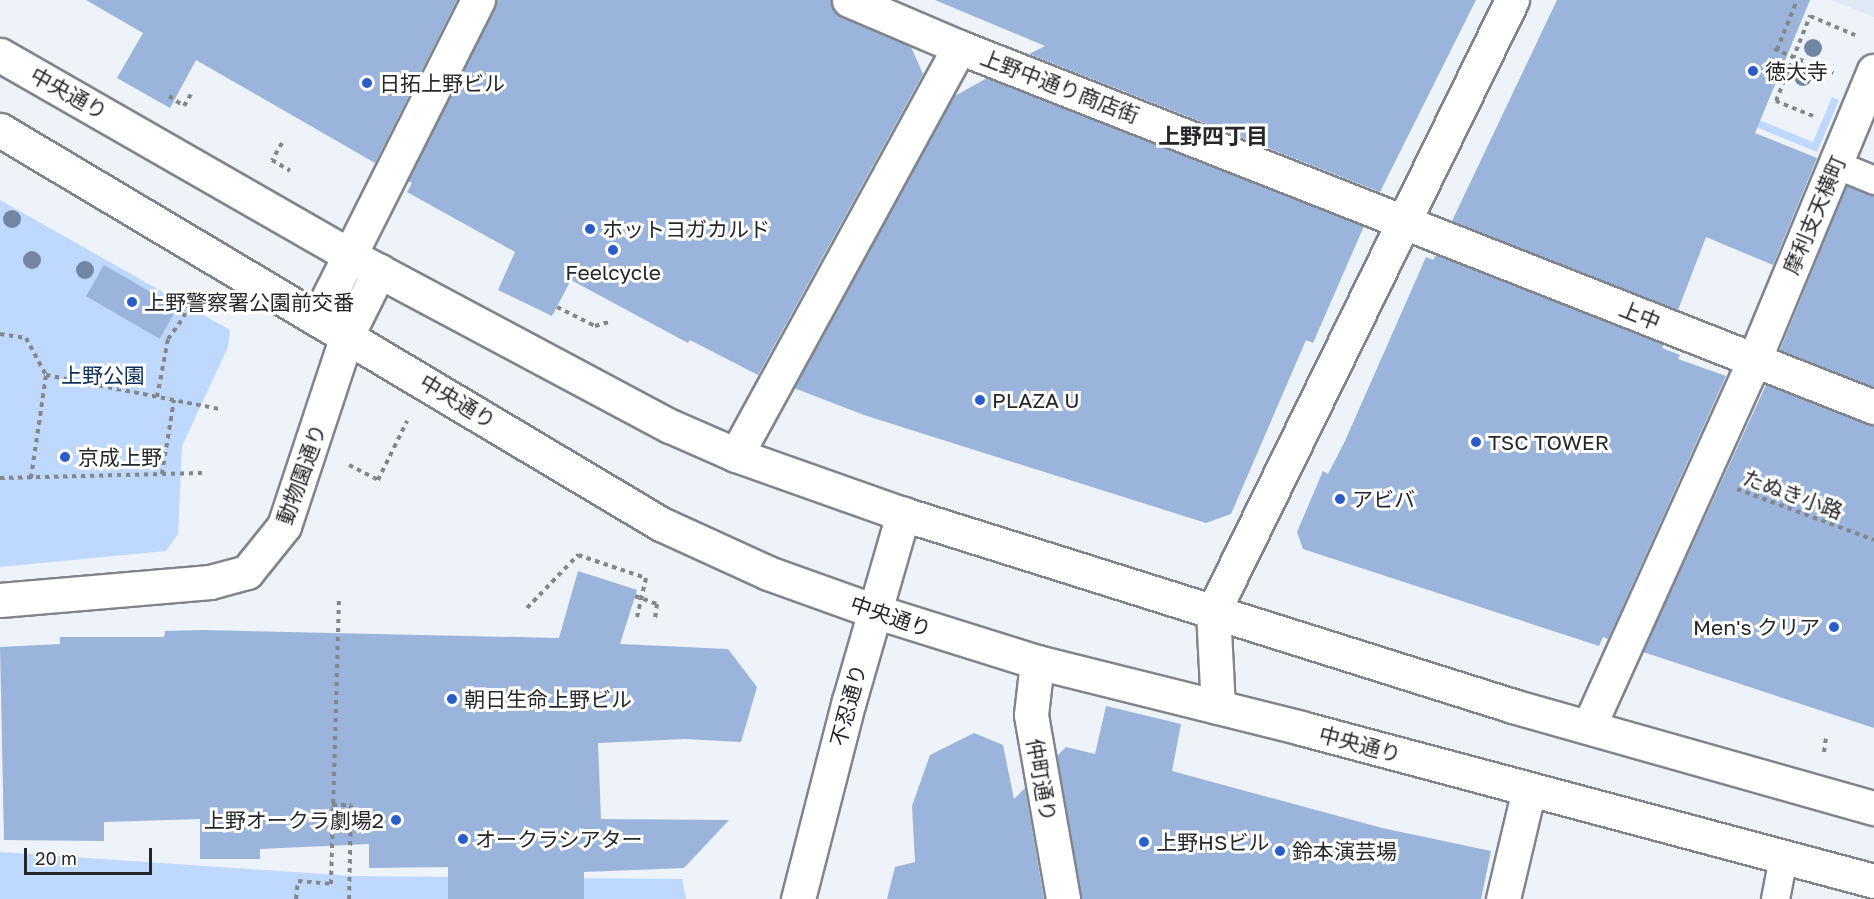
<!DOCTYPE html>
<meta charset="utf-8">
<style>
body{margin:0}
#map{position:relative;width:1874px;height:899px;overflow:hidden;background:#eef2f9;font-family:"Golos Text","Noto Sans JP",sans-serif}
div>[style]{position:absolute}
.built>*{inset:0;background:#dfe8f5}
.green>*{inset:0;background:#bfd8fe}
.building>*{inset:0;background:#9bb4db;transform-origin:0 0}
.path>*{height:4px;margin-top:-2px;transform-origin:0;background:repeating-linear-gradient(90deg,#83868b 0 4.5px,transparent 0 9px)}
.roads{filter:drop-shadow(2px 0 #81858b) drop-shadow(-2px 0 #81858b) drop-shadow(0 2px #81858b) drop-shadow(0 -2px #81858b)}
.pedestrian>*{height:27px;margin:-13.5px;padding:0 13.5px;transform-origin:13.5px;border-radius:13.5px;background:#fff}
.minor>*{height:33px;margin:-16.5px;padding:0 16.5px;transform-origin:16.5px;border-radius:16.5px;background:#fff}
.tertiary>*{height:33px;margin:-16.5px;padding:0 16.5px;transform-origin:16.5px;border-radius:16.5px;background:#fff}
.secondary>*{height:33px;margin:-16.5px;padding:0 16.5px;transform-origin:16.5px;border-radius:16.5px;background:#fff}
.trees>*{width:18px;height:18px;margin:-9px;border-radius:50%;background:#7286a3}
.dots>*{width:16px;height:16px;translate:-50% -50%;box-sizing:border-box;border:3px solid #fff;border-radius:50%}
span{translate:-50% -50%;white-space:nowrap;text-align:center;line-height:1.15;-webkit-text-stroke:6px #fff;paint-order:stroke}
.poi-label{font-size:21px;color:#26272a}
.left{translate:0 -50%;text-align:left}
.right{translate:-100% -50%;text-align:right}
.street-label{font-size:21px;color:#26272a}
.park-label{font-size:21px;color:#0d2d5c}
.neighbourhood-label{font-size:22px;color:#26272a;font-weight:700}
.scale{position:absolute;left:24px;top:848px;width:128px;height:27px;box-sizing:border-box;border:3px solid #26272a;border-top:0;padding-left:8px;font-size:18px;line-height:21px;white-space:nowrap;color:#26272a;-webkit-text-stroke:4px #fff;paint-order:stroke}
</style>
<div id="map">
<div class="built">
<i style="clip-path:polygon(1831px 0,1874px 0,1874px 17px)"></i>
</div>
<div class="green">
<i style="clip-path:polygon(1832px 97px,1839px 100px,1817px 152px,1751px 125px,1754px 118px,1813px 142px)"></i>
<i style="clip-path:polygon(0 200px,230px 330px,228px 347px,182px 446px,178px 534px,166px 551px,0 567px)"></i>
<i style="clip-path:polygon(0 852px,353px 876px,682px 879px,686px 899px,0 899px)"></i>
</div>
<div class="building">
<i style="clip-path:polygon(86px 0,457px 0,375px 163px,196px 60px,170px 108px,117px 78px,143px 33px)"></i>
<i style="clip-path:polygon(497px 0,831px 0,834px 11px,841px 17px,911px 47px,923px 74px,758px 375px,690px 340px,688px 343px,571px 280px,552px 316px,498px 290px,515px 252px,407px 192px,412px 183px,408px 181px)"></i>
<i style="clip-path:polygon(935px 0,1476px 0,1380px 192px,1029px 54px,1045px 46px)"></i>
<i style="clip-path:polygon(1557px 0,1810px 0,1755px 133px,1817px 158px,1773px 265px,1706px 237px,1678px 310px,1452px 221px)"></i>
<i style="clip-path:polygon(987px 78px,1364px 226px,1313px 343px,1306px 340px,1231px 514px,1206px 523px,864px 415px,794px 388px,953px 97px)"></i>
<i style="clip-path:polygon(1847px 186px,1874px 195px,1874px 387px,1780px 350px)"></i>
<i style="clip-path:polygon(1436px 255px,1664px 344px,1662px 348px,1680px 355px,1678px 359px,1726px 376px,1608px 639px,1603px 637px,1599px 646px,1303px 549px,1297px 532px,1323px 471px,1328px 474px,1345px 441px,1426px 257px,1433px 260px)"></i>
<i style="left:104px;top:265px;width:85px;height:36px;rotate:30deg"></i>
<i style="clip-path:polygon(1766px 385px,1874px 425px,1874px 728px,1643px 652px)"></i>
<i style="clip-path:polygon(578px 571px,637px 590px,620px 644px,728px 649px,757px 687px,741px 742px,685px 739px,598px 743px,601px 819px,729px 820px,684px 868px,584px 872px,584px 899px,448px 899px,448px 867px,369px 868px,369px 844px,260px 849px,260px 859px,200px 859px,200px 819px,104px 822px,104px 841px,4px 840px,0 647px,60px 644px,60px 637px,164px 637px,165px 631px,203px 630px,559px 638px)"></i>
<i style="clip-path:polygon(1106px 706px,1181px 724px,1172px 771px,1382px 828px,1491px 851px,1481px 899px,1081px 899px,1057px 756px,1066px 747px,1095px 754px)"></i>
<i style="clip-path:polygon(974px 733px,1003px 745px,1014px 799px,1025px 788px,1044px 899px,887px 899px,895px 867px,915px 862px,912px 806px,930px 755px)"></i>
</div>
<div class="path">
<i style="left:1774px;top:49px;width:64px;rotate:22.1deg"></i>
<i style="left:1777px;top:50px;width:54px;rotate:-68.2deg"></i>
<i style="left:169px;top:96px;width:18px;rotate:34deg"></i>
<i style="left:184px;top:106px;width:16px;rotate:-60deg"></i>
<i style="left:1813px;top:116px;width:40px;rotate:-158deg"></i>
<i style="left:1776px;top:101px;width:92px;rotate:-68.2deg"></i>
<i style="left:1810px;top:16px;width:49px;rotate:22.9deg"></i>
<i style="left:282px;top:143px;width:20px;rotate:120deg"></i>
<i style="left:272px;top:160px;width:21px;rotate:31deg"></i>
<i style="left:557px;top:307px;width:42px;rotate:26.6deg"></i>
<i style="left:595px;top:326px;width:15px;rotate:-16deg"></i>
<i style="left:0;top:334px;width:26px;rotate:9deg"></i>
<i style="left:26px;top:338px;width:42px;rotate:61.6deg"></i>
<i style="left:46px;top:375px;width:176px;rotate:11.1deg"></i>
<i style="left:157px;top:397px;width:59px;rotate:-79.3deg"></i>
<i style="left:168px;top:339px;width:27px;rotate:-54deg"></i>
<i style="left:184px;top:317px;width:24px;rotate:-78deg"></i>
<i style="left:349px;top:465px;width:33px;rotate:27deg"></i>
<i style="left:378px;top:480px;width:66px;rotate:-63.8deg"></i>
<i style="left:162px;top:474px;width:75px;rotate:-80.8deg"></i>
<i style="left:0;top:478px;width:202px;rotate:-1.4deg"></i>
<i style="left:31px;top:478px;width:104px;rotate:-81.7deg"></i>
<i style="left:1737px;top:489px;width:146px;rotate:20.4deg"></i>
<i style="left:635px;top:596px;width:23px;rotate:20deg"></i>
<i style="left:657px;top:604px;width:14px;rotate:98deg"></i>
<i style="left:527px;top:608px;width:74px;rotate:-46.1deg"></i>
<i style="left:578px;top:555px;width:72px;rotate:18.7deg"></i>
<i style="left:646px;top:578px;width:40px;rotate:103deg"></i>
<i style="left:1824px;top:752px;width:14px;rotate:-82deg"></i>
<i style="left:332px;top:805px;width:19px"></i>
<i style="left:351px;top:805px;width:94px;rotate:91.2deg"></i>
<i style="left:296px;top:899px;width:18px;rotate:-84deg"></i>
<i style="left:298px;top:881px;width:33px;rotate:5deg"></i>
<i style="left:331px;top:884px;width:283px;rotate:-88.4deg"></i>
</div>
<div class="roads">
<div class="pedestrian">
<i style="left:1835px;top:164px;width:42px;rotate:22.3deg"></i>
<i style="left:1775px;top:899px;width:43px;rotate:-79.2deg"></i>
</div>
<div class="minor">
<i style="left:849px;top:0;width:120px;rotate:23.1deg"></i>
<i style="left:959px;top:47px;width:983px;rotate:21.48deg"></i>
<i style="left:318px;top:318px;width:356px;rotate:-63.3deg"></i>
<i style="left:736px;top:455px;width:465px;rotate:-61.3deg"></i>
<i style="left:1037px;top:662px;width:53px;rotate:96.5deg"></i>
<i style="left:1031px;top:715px;width:187px;rotate:80.1deg"></i>
<i style="left:1218px;top:707px;width:95px;rotate:-93deg"></i>
<i style="left:1213px;top:612px;width:681px;rotate:-63.96deg"></i>
<i style="left:1589px;top:726px;width:401px;rotate:-65.7deg"></i>
<i style="left:1754px;top:360px;width:313px;rotate:-67.5deg"></i>
<i style="left:1503px;top:899px;width:113px;rotate:-76.7deg"></i>
</div>
<div class="tertiary">
<i style="left:0;top:600px;width:211px;rotate:-4.9deg"></i>
<i style="left:210px;top:582px;width:38px;rotate:-15deg"></i>
<i style="left:247px;top:572px;width:59px;rotate:-51.2deg"></i>
<i style="left:284px;top:526px;width:201px;rotate:-71.7deg"></i>
<i style="left:347px;top:335px;width:72px;rotate:-63.4deg"></i>
</div>
<div class="secondary">
<i style="left:0;top:55px;width:404px;rotate:29.8deg"></i>
<i style="left:351px;top:256px;width:361px;rotate:28.1deg"></i>
<i style="left:670px;top:426px;width:72px;rotate:23.7deg"></i>
<i style="left:736px;top:455px;width:177px;rotate:19.5deg"></i>
<i style="left:903px;top:514px;width:640px;rotate:17.47deg"></i>
<i style="left:1513px;top:706px;width:375px;rotate:15.8deg"></i>
<i style="left:0;top:130px;width:770px;rotate:30.8deg"></i>
<i style="left:661px;top:524px;width:118px;rotate:24.6deg"></i>
<i style="left:768px;top:573px;width:113px;rotate:19.7deg"></i>
<i style="left:874px;top:611px;width:171px;rotate:17.4deg"></i>
<i style="left:1037px;top:662px;width:272px;rotate:14deg"></i>
<i style="left:1301px;top:728px;width:593px;rotate:14.95deg"></i>
<i style="left:798px;top:899px;width:204px;rotate:-75.6deg"></i>
<i style="left:849px;top:701px;width:195px;rotate:-73.9deg"></i>
</div>
</div>
<div class="trees">
<i style="left:1813px;top:48px"></i>
<i style="left:1803px;top:77px"></i>
<i style="left:12px;top:219px"></i>
<i style="left:32px;top:260px"></i>
<i style="left:85px;top:270px"></i>
</div>
<div class="dots">
<i style="left:1753px;top:71px;background:#2a5cca"></i>
<i style="left:367px;top:83px;background:#2a5cca"></i>
<i style="left:590px;top:229px;background:#2a5cca"></i>
<i style="left:613px;top:250px;background:#2a5cca"></i>
<i style="left:132px;top:302px;background:#2a5cca"></i>
<i style="left:980px;top:400px;background:#2a5cca"></i>
<i style="left:1476px;top:442px;background:#2a5cca"></i>
<i style="left:65px;top:457px;background:#2a5cca"></i>
<i style="left:1340px;top:499px;background:#2a5cca"></i>
<i style="left:1834px;top:627px;background:#2a5cca"></i>
<i style="left:452px;top:699px;background:#2a5cca"></i>
<i style="left:396px;top:820px;background:#2a5cca"></i>
<i style="left:463px;top:839px;background:#2a5cca"></i>
<i style="left:1144px;top:842px;background:#2a5cca"></i>
<i style="left:1280px;top:851px;background:#2a5cca"></i>
</div>
<div class="poi-label">
<span class="left" style="left:1765px;top:71px">徳大寺</span>
<span class="left" style="left:379px;top:83px">日拓上野ビル</span>
<span class="left" style="left:602px;top:229px">ホットヨガカルド</span>
<span style="left:613px;top:272px">Feelcycle</span>
<span class="left" style="left:144px;top:302px">上野警察署公園前交番</span>
<span class="left" style="left:992px;top:400px">PLAZA U</span>
<span class="left" style="left:1488px;top:442px">TSC TOWER</span>
<span class="left" style="left:78px;top:457px">京成上野</span>
<span class="left" style="left:1352px;top:499px">アビバ</span>
<span class="right" style="left:1820px;top:627px">Men's クリア</span>
<span class="left" style="left:464px;top:699px">朝日生命上野ビル</span>
<span class="right" style="left:384px;top:820px">上野オークラ劇場2</span>
<span class="left" style="left:475px;top:839px">オークラシアター</span>
<span class="left" style="left:1156px;top:842px">上野HSビル</span>
<span class="left" style="left:1292px;top:851px">鈴本演芸場</span>
</div>
<div class="street-label">
<span style="left:1060px;top:86px;rotate:21deg">上野中通り商店街</span>
<span style="left:69px;top:93px;rotate:29deg">中央通り</span>
<span style="left:1814px;top:215px;rotate:-67deg">摩利支天横町</span>
<span style="left:1640px;top:315px;rotate:22deg">上中</span>
<span style="left:458px;top:401px;rotate:31deg">中央通り</span>
<span style="left:301px;top:474px;rotate:-70deg">動物園通り</span>
<span style="left:1793px;top:494px;rotate:20deg">たぬき小路</span>
<span style="left:891px;top:616px;rotate:19deg">中央通り</span>
<span style="left:848px;top:705px;rotate:-75deg">不忍通り</span>
<span style="left:1360px;top:744px;rotate:15deg">中央通り</span>
<span style="left:1042px;top:780px;rotate:80deg">仲町通り</span>
</div>
<div class="park-label">
<span style="left:103px;top:375px">上野公園</span>
</div>
<div class="neighbourhood-label">
<span style="left:1213px;top:136px">上野四丁目</span>
</div>
<div class="scale">20 m</div>
</div>
